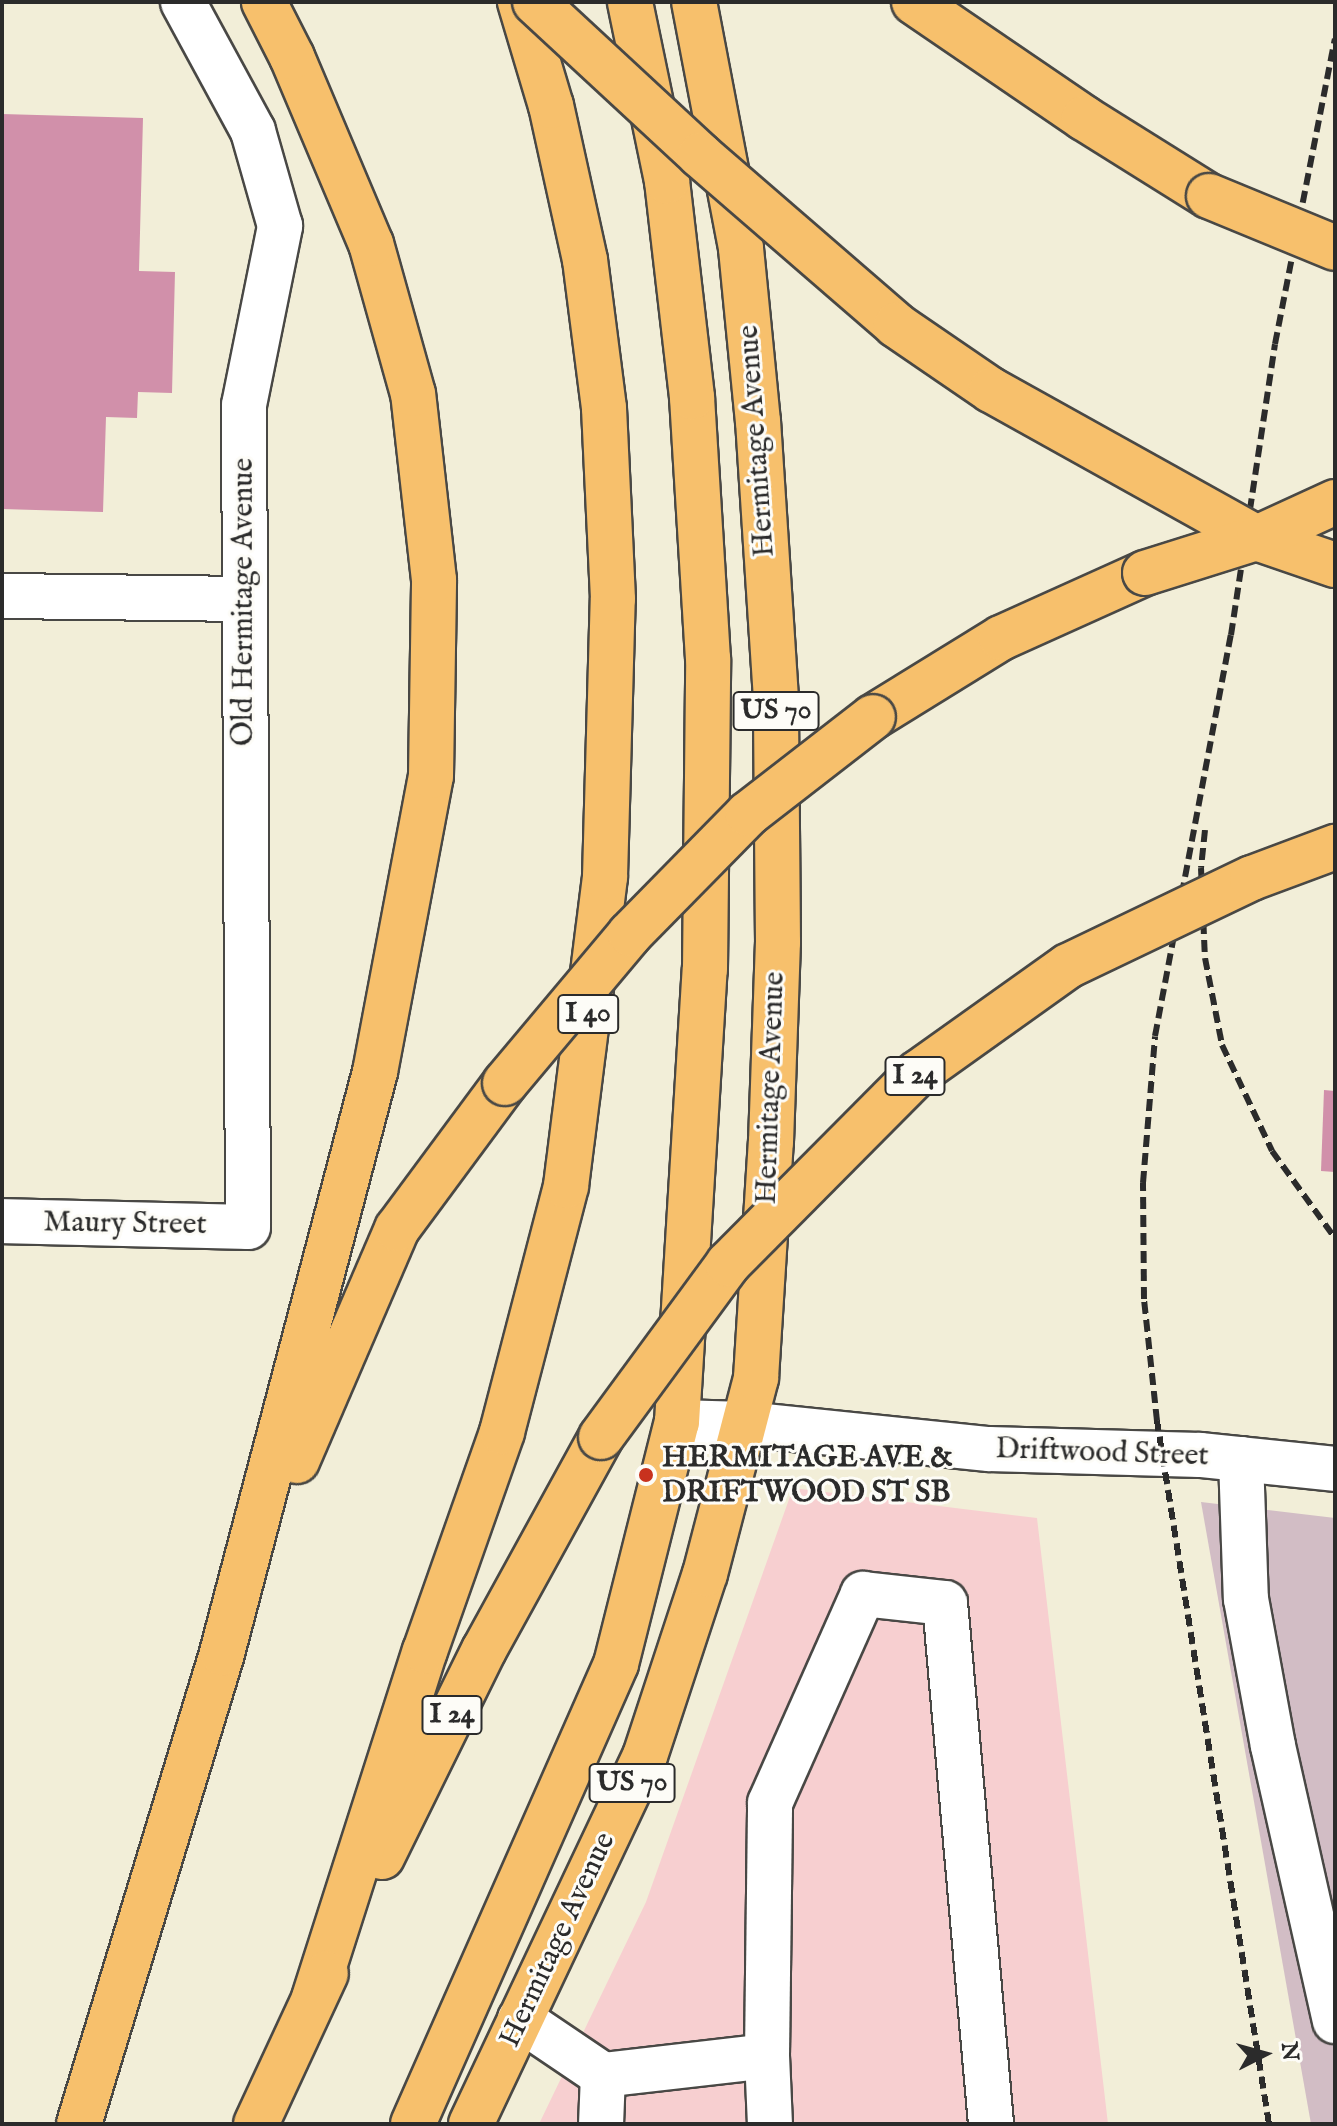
<!DOCTYPE html>
<style>
body{margin:0}
#map{position:relative;width:1337px;height:2126px;overflow:hidden;background:#f2eed8;font-family:"IM FELL English",serif}
div>[style]{position:absolute}
.built>*{inset:0;background:#f7cfd0}
.industrial>*{inset:0;background:#d2bdc5}
.building>*{inset:0;background:#d190aa}
.roads{filter:drop-shadow(2px 0 #494845) drop-shadow(-2px 0 #494845) drop-shadow(0 2px #494845) drop-shadow(0 -2px #494845)}
.minor>*{height:44px;margin:-22px;padding:0 22px;transform-origin:22px;border-radius:22px;background:#fff}
.major>*{height:44px;margin:-22px;padding:0 22px;transform-origin:22px;border-radius:22px;background:#f7c06c}
.highway>*{height:44px;margin:-22px;padding:0 22px;transform-origin:22px;border-radius:22px;background:#f7c06c}
.rail>*{height:6px;margin-top:-3px;transform-origin:0;background:repeating-linear-gradient(90deg,#2b2b2b 0 12px,transparent 0 18px)}
.bridges{filter:drop-shadow(2px 0 #494845) drop-shadow(-2px 0 #494845) drop-shadow(0 2px #494845) drop-shadow(0 -2px #494845)}
.highway-bridge>*{height:44px;margin:-22px;padding:0 22px;transform-origin:22px;border-radius:22px;background:#f7c06c}
.dots>*{width:22px;height:22px;translate:-50% -50%;box-sizing:border-box;border:4px solid #fdfcf7;border-radius:50%}
span{translate:-50% -50%;white-space:nowrap;text-align:center;line-height:1.15;-webkit-text-stroke:6px #fdfcf7;paint-order:stroke}
.shield-label span{padding:2px 6px;background:#fdfcf7;border:2px solid;border-radius:6px;-webkit-text-stroke-width:0}
.shield-label{font-size:28px;color:#2b2b2b;font-weight:700}
.street-label{font-size:30px;color:#2b2b2b}
.poi-label{font-size:30px;color:#2b2b2b;font-weight:700}
.left{translate:0 -50%;text-align:left}
.frame{position:absolute;inset:0;border:4px solid #2b2b2b;pointer-events:none}
.north{position:absolute;left:1225px;top:2014px;width:80px;height:80px;-webkit-text-stroke:6px #fdfcf7;paint-order:stroke;rotate:84deg;font-size:22px;font-weight:700;line-height:32px;text-align:center;color:#2b2b2b}
.north::after{content:'';display:block;margin:auto;width:28px;height:36px;background:#2b2b2b;clip-path:polygon(50% 0,100% 100%,50% 72%,0 100%)}
</style>
<div id="map">
<div class="built">
<i style="clip-path:polygon(793px 1488px,1037px 1518px,1108px 2124px,539px 2124px,646px 1902px)"></i>
</div>
<div class="industrial">
<i style="clip-path:polygon(1201px 1502px,1335px 1518px,1335px 2124px,1311px 2124px)"></i>
</div>
<div class="building">
<i style="clip-path:polygon(2px 114px,143px 118px,139px 271px,175px 272px,172px 393px,138px 392px,137px 418px,106px 417px,103px 512px,2px 509px)"></i>
<i style="clip-path:polygon(1324px 1090px,1335px 1091px,1335px 1172px,1321px 1171px)"></i>
</div>
<div class="roads">
<div class="minor">
<i style="left:2px;top:596px;width:241px;rotate:0.7deg"></i>
<i style="left:2px;top:1221px;width:246px;rotate:1.4deg"></i>
<i style="left:248px;top:1227px;width:822px;rotate:-90.28deg"></i>
<i style="left:244px;top:405px;width:183px;rotate:-78.6deg"></i>
<i style="left:280px;top:226px;width:99px;rotate:-105.9deg"></i>
<i style="left:253px;top:131px;width:147px;rotate:-118.5deg"></i>
<i style="left:677px;top:1422px;width:68px;rotate:1.7deg"></i>
<i style="left:745px;top:1424px;width:245px;rotate:5.9deg"></i>
<i style="left:989px;top:1449px;width:211px;rotate:1.6deg"></i>
<i style="left:1200px;top:1455px;width:136px;rotate:5.9deg"></i>
<i style="left:1241px;top:1459px;width:140px;rotate:88deg"></i>
<i style="left:1246px;top:1599px;width:149px;rotate:79.6deg"></i>
<i style="left:1273px;top:1746px;width:282px;rotate:77.3deg"></i>
<i style="left:520px;top:2019px;width:100px;rotate:34deg"></i>
<i style="left:603px;top:2075px;width:49px;rotate:92.3deg"></i>
<i style="left:767px;top:2056px;width:68px;rotate:87.5deg"></i>
<i style="left:603px;top:2075px;width:165px;rotate:-6.6deg"></i>
<i style="left:767px;top:2056px;width:253px;rotate:-89.3deg"></i>
<i style="left:770px;top:1803px;width:229px;rotate:-66deg"></i>
<i style="left:863px;top:1594px;width:82px;rotate:6.3deg"></i>
<i style="left:945px;top:1603px;width:523px;rotate:84.95deg"></i>
</div>
<div class="major">
<i style="left:413px;top:2124px;width:503px;rotate:-66.19deg"></i>
<i style="left:616px;top:1664px;width:250px;rotate:-75.9deg"></i>
<i style="left:677px;top:1422px;width:454px;rotate:-86.5deg"></i>
<i style="left:705px;top:969px;width:310px;rotate:-89.4deg"></i>
<i style="left:708px;top:659px;width:262px;rotate:-93.5deg"></i>
<i style="left:692px;top:397px;width:217px;rotate:-96.6deg"></i>
<i style="left:667px;top:181px;width:183px;rotate:-101.7deg"></i>
<i style="left:471px;top:2124px;width:407px;rotate:-64.7deg"></i>
<i style="left:645px;top:1756px;width:192px;rotate:-71.8deg"></i>
<i style="left:705px;top:1574px;width:203px;rotate:-75.4deg"></i>
<i style="left:756px;top:1378px;width:236px;rotate:-86.4deg"></i>
<i style="left:771px;top:1142px;width:200px;rotate:-88deg"></i>
<i style="left:778px;top:942px;width:243px;rotate:-90.5deg"></i>
<i style="left:776px;top:699px;width:278px;rotate:-93.7deg"></i>
<i style="left:758px;top:422px;width:175px;rotate:-95.6deg"></i>
<i style="left:741px;top:248px;width:250px;rotate:-100.8deg"></i>
</div>
<div class="highway">
<i style="left:914px;top:2px;width:206px;rotate:34.3deg"></i>
<i style="left:1084px;top:118px;width:147px;rotate:32deg"></i>
<i style="left:873px;top:717px;width:150px;rotate:-31.7deg"></i>
<i style="left:1001px;top:638px;width:158px;rotate:-24.3deg"></i>
<i style="left:297px;top:1461px;width:253px;rotate:-66.7deg"></i>
<i style="left:397px;top:1229px;width:182px;rotate:-53.5deg"></i>
<i style="left:382px;top:1857px;width:231px;rotate:-63.8deg"></i>
<i style="left:484px;top:1650px;width:243px;rotate:-61.2deg"></i>
<i style="left:314px;top:1998px;width:364px;rotate:-72.3deg"></i>
<i style="left:425px;top:1651px;width:232px;rotate:-70.6deg"></i>
<i style="left:502px;top:1432px;width:254px;rotate:-75.4deg"></i>
<i style="left:566px;top:1186px;width:311px;rotate:-82.8deg"></i>
<i style="left:605px;top:877px;width:278px;rotate:-88.4deg"></i>
<i style="left:613px;top:599px;width:191px;rotate:-92.7deg"></i>
<i style="left:604px;top:408px;width:149px;rotate:-97.3deg"></i>
<i style="left:585px;top:260px;width:158px;rotate:-102.4deg"></i>
<i style="left:551px;top:106px;width:109px;rotate:-106.6deg"></i>
<i style="left:79px;top:2124px;width:492px;rotate:-73.1deg"></i>
<i style="left:222px;top:1653px;width:601px;rotate:-75.25deg"></i>
<i style="left:375px;top:1072px;width:301px;rotate:-79.3deg"></i>
<i style="left:431px;top:776px;width:196px;rotate:-89.1deg"></i>
<i style="left:434px;top:580px;width:187px;rotate:-96.4deg"></i>
<i style="left:413px;top:394px;width:156px;rotate:-105.6deg"></i>
<i style="left:371px;top:244px;width:203px;rotate:-112.9deg"></i>
<i style="left:292px;top:57px;width:62px;rotate:-117deg"></i>
<i style="left:256px;top:2124px;width:166px;rotate:-65.1deg"></i>
</div>
</div>
<div class="rail">
<i style="left:1205px;top:830px;width:38px;rotate:96deg"></i>
<i style="left:1201px;top:868px;width:90px;rotate:87.5deg"></i>
<i style="left:1205px;top:958px;width:89px;rotate:78.9deg"></i>
<i style="left:1222px;top:1045px;width:117px;rotate:64.7deg"></i>
<i style="left:1272px;top:1151px;width:107px;rotate:54.1deg"></i>
<i style="left:1269px;top:2124px;width:712px;rotate:-99.05deg"></i>
<i style="left:1157px;top:1421px;width:123px;rotate:-96.1deg"></i>
<i style="left:1144px;top:1299px;width:116px;rotate:-90.5deg"></i>
<i style="left:1143px;top:1183px;width:147px;rotate:-85.3deg"></i>
<i style="left:1155px;top:1036px;width:408px;rotate:-79.3deg"></i>
<i style="left:1231px;top:635px;width:294px;rotate:-81.4deg"></i>
<i style="left:1275px;top:344px;width:311px;rotate:-78.9deg"></i>
</div>
<div class="bridges">
<div class="highway-bridge">
<i style="left:535px;top:2px;width:225px;rotate:42.8deg"></i>
<i style="left:700px;top:155px;width:259px;rotate:40.9deg"></i>
<i style="left:896px;top:325px;width:115px;rotate:34.4deg"></i>
<i style="left:991px;top:390px;width:307px;rotate:29.1deg"></i>
<i style="left:1259px;top:539px;width:80px;rotate:18.9deg"></i>
<i style="left:1209px;top:196px;width:136px;rotate:22.4deg"></i>
<i style="left:1145px;top:573px;width:120px;rotate:-17.5deg"></i>
<i style="left:1259px;top:537px;width:84px;rotate:-24.7deg"></i>
<i style="left:505px;top:1083px;width:194px;rotate:-50deg"></i>
<i style="left:630px;top:934px;width:168px;rotate:-45.5deg"></i>
<i style="left:748px;top:814px;width:158px;rotate:-37.8deg"></i>
<i style="left:601px;top:1437px;width:215px;rotate:-53.7deg"></i>
<i style="left:728px;top:1264px;width:269px;rotate:-45.2deg"></i>
<i style="left:918px;top:1073px;width:184px;rotate:-35.5deg"></i>
<i style="left:1068px;top:966px;width:204px;rotate:-25.6deg"></i>
<i style="left:1252px;top:878px;width:89px;rotate:-20.5deg"></i>
</div>
</div>
<div class="dots">
<i style="left:646px;top:1475px;background:#c8321e"></i>
</div>
<div class="shield-label">
<span style="left:776px;top:711px">US 70</span>
<span style="left:588px;top:1014px">I 40</span>
<span style="left:915px;top:1076px">I 24</span>
<span style="left:452px;top:1715px">I 24</span>
<span style="left:632px;top:1783px">US 70</span>
</div>
<div class="street-label">
<span style="left:757px;top:441px;rotate:-94deg">Hermitage Avenue</span>
<span style="left:244px;top:602px;rotate:-90deg">Old Hermitage Avenue</span>
<span style="left:771px;top:1088px;rotate:-88deg">Hermitage Avenue</span>
<span style="left:125px;top:1224px;rotate:1deg">Maury Street</span>
<span style="left:1102px;top:1453px;rotate:2deg">Driftwood Street</span>
<span style="left:558px;top:1940px;rotate:-65deg">Hermitage Avenue</span>
</div>
<div class="poi-label">
<span class="left" style="left:662px;top:1475px">HERMITAGE AVE &amp;<br>DRIFTWOOD ST SB</span>
</div>
<div class="frame"></div>
<div class="north">N</div>
</div>
